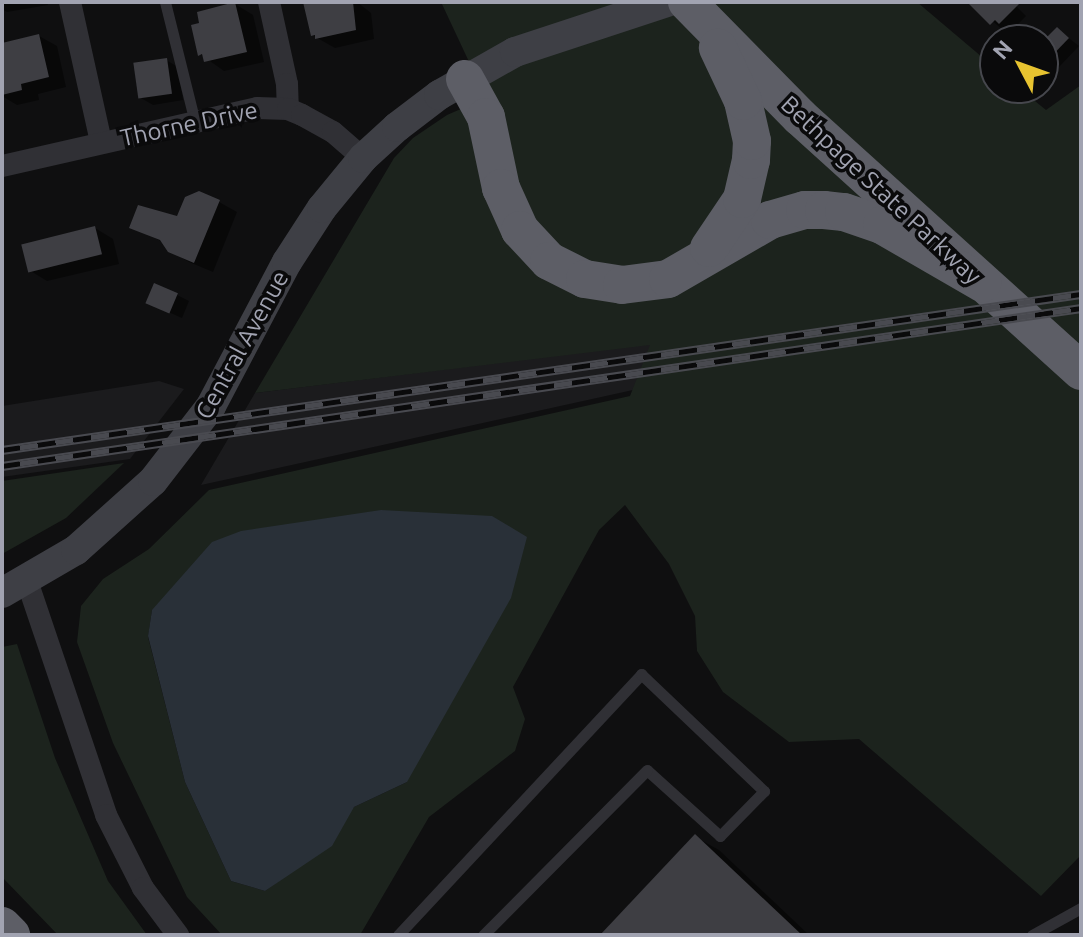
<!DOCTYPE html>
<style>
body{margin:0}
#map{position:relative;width:1083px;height:937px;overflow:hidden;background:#0f0f10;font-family:Ubuntu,sans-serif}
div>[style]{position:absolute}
.built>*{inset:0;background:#1b1b1d}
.green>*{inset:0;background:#1c231d}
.water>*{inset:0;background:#293038}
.shadow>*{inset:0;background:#0007}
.building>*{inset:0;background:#3e3e43;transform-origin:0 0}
.lane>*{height:11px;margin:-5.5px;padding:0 5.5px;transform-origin:5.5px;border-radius:5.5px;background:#303035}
.street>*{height:22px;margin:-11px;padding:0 11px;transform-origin:11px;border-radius:11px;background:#303035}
.secondary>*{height:30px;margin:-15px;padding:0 15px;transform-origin:15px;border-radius:15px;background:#3e3f45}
.highway>*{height:38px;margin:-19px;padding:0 19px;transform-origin:19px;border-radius:19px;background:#5d5e66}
.rail>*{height:9px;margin-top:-4.5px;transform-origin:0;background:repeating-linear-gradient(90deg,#0a0a0b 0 18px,#494a50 0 36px);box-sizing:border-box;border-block:2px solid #494a50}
span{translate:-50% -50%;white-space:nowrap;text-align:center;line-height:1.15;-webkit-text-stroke:7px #0a0a0b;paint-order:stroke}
.street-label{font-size:24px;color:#a1a3b1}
.frame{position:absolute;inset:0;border:4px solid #a1a3b1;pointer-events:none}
.north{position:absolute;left:979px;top:24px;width:80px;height:80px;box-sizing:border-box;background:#0a0a0b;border:2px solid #46474d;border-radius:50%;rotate:311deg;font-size:22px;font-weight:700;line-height:32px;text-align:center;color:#a1a3b1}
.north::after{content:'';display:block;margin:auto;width:28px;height:36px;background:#e7c330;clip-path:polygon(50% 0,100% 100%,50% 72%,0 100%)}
</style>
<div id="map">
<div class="built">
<i style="clip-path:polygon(997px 338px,633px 390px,201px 485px,255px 393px,650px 344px)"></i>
<i style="clip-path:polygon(159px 381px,184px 389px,130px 459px,2px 477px,2px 406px)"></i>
</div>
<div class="green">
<i style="clip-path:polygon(evenodd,441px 2px,917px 2px,995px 68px,995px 88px,1019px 88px,1046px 110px,1081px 85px,1081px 855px,1041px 896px,859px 739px,789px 742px,723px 692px,697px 651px,695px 616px,669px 564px,625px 505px,599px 530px,513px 687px,525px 719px,515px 751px,429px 817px,360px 935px,222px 935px,187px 897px,113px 743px,77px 642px,81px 606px,103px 579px,149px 549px,209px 490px,630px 396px,650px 345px,255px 393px,394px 158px,413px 138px,447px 115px,486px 98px,441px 2px,152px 610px,407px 782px,354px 807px,297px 868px,265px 891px,231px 881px,185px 782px,148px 637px,152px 610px)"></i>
<i style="clip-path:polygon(124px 463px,66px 518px,2px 554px,2px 481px)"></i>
<i style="clip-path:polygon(17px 644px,55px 758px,108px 881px,147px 935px,58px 935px,2px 877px,2px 647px)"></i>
</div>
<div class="water">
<i style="clip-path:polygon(381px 510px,492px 516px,527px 537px,511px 598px,407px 782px,354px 807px,332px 846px,265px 891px,231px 881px,185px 782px,148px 636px,152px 610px,212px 542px,241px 531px)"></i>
</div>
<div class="shadow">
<i style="clip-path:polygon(2px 2px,47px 2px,48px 5px,7px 12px,2px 9px)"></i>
<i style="clip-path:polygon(305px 2px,357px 2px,371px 13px,374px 39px,335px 48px,312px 35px)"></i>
<i style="clip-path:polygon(970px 2px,1012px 2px,1026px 16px,1012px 30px,1006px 27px,1003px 30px)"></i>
<i style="clip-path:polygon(235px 4px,253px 15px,264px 62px,224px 71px,200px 54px)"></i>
<i style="clip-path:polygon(1057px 29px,1079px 46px,1059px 67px,1043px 56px,1043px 44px)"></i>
<i style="clip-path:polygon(39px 36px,57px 46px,66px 87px,38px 94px,39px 100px,17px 105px,2px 96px,2px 45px)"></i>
<i style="clip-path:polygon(166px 60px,178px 67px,183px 100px,153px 105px,141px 98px)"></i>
<i style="clip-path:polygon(219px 202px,237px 212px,213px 272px,189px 262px,170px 251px,165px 243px,132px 227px,179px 218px)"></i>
<i style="clip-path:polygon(95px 228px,113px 239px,119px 264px,47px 281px,29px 270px)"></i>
<i style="clip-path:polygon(177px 295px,189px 301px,182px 318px,148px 303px)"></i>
<i style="clip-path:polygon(695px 837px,719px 850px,809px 935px,603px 935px)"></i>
</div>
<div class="building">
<i style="clip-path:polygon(235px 2px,247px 52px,204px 62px,202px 54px,198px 56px,191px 25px,199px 23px,197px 12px)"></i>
<i style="clip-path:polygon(303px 2px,353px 2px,356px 30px,315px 39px,315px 35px,311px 36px)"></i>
<i style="clip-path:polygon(967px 2px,1021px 2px,999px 24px,995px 20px,990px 25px)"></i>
<i style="clip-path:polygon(1057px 27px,1069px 38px,1043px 65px,1043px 41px)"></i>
<i style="clip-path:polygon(39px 34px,49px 77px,21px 84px,22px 90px,2px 95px,2px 43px)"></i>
<i style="left:167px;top:58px;width:36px;height:34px;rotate:82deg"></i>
<i style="clip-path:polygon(199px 191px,220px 200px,194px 263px,168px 252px,160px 240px,129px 228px,138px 205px,177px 216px,185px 197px)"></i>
<i style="left:95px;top:226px;width:29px;height:76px;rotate:76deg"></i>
<i style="left:154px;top:283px;width:26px;height:22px;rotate:23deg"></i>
<i style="clip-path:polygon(695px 834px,802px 935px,600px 935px)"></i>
</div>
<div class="lane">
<i style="left:165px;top:2px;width:124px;rotate:76deg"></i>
<i style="left:398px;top:935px;width:357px;rotate:-47deg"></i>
<i style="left:641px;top:674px;width:170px;rotate:43.6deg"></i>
<i style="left:764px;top:791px;width:63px;rotate:134.4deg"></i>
<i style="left:720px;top:836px;width:98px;rotate:-137.9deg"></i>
<i style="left:647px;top:770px;width:233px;rotate:134.8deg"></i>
<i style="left:1032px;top:935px;width:56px;rotate:-28.9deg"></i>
</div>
<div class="street">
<i style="left:70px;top:2px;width:143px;rotate:77.5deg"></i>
<i style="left:269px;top:2px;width:84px;rotate:77.6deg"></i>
<i style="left:287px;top:84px;width:25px;rotate:88deg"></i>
<i style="left:2px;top:166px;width:262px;rotate:-12.8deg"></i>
<i style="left:257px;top:108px;width:31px;rotate:2deg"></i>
<i style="left:288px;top:109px;width:15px;rotate:23deg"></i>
<i style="left:302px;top:115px;width:35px;rotate:29deg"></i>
<i style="left:333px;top:132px;width:40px;rotate:41deg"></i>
<i style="left:27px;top:581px;width:247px;rotate:71.3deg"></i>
<i style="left:106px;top:815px;width:82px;rotate:63.1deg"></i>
<i style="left:143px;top:888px;width:59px;rotate:53.3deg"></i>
</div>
<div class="secondary">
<i style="left:2px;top:593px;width:86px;rotate:-30.2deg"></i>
<i style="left:76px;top:550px;width:103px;rotate:-41.9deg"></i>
<i style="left:153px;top:481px;width:95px;rotate:-52.3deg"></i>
<i style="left:211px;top:406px;width:163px;rotate:-62.2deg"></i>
<i style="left:287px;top:262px;width:64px;rotate:-57.1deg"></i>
<i style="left:322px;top:208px;width:65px;rotate:-50.6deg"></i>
<i style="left:363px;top:158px;width:46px;rotate:-42.4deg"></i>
<i style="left:397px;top:127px;width:53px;rotate:-37.3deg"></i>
<i style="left:439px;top:95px;width:87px;rotate:-29.5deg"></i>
<i style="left:515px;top:52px;width:160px;rotate:-18.2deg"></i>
</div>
<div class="highway">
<i style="left:687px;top:2px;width:161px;rotate:45.5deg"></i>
<i style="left:800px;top:117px;width:379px;rotate:42.1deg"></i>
<i style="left:465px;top:79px;width:43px;rotate:61.1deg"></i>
<i style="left:486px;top:117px;width:73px;rotate:78.1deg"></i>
<i style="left:501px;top:188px;width:46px;rotate:65.7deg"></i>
<i style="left:520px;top:230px;width:42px;rotate:46.9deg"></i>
<i style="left:549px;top:261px;width:40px;rotate:26.6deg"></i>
<i style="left:585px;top:279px;width:37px;rotate:9deg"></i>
<i style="left:622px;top:285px;width:46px;rotate:-7.4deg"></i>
<i style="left:668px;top:279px;width:118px;rotate:-30deg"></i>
<i style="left:770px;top:220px;width:36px;rotate:-16deg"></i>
<i style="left:805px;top:210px;width:19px"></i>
<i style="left:824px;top:210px;width:20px;rotate:6deg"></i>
<i style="left:844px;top:212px;width:40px;rotate:18.9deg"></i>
<i style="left:882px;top:225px;width:116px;rotate:30.1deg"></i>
<i style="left:709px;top:248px;width:59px;rotate:-56deg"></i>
<i style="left:742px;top:199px;width:40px;rotate:-77deg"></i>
<i style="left:751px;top:160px;width:19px;rotate:-87deg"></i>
<i style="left:752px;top:141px;width:41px;rotate:-102.7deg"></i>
<i style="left:743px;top:101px;width:59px;rotate:-115.3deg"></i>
<i style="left:2px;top:926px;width:13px;rotate:45deg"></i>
</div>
<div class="rail">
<i style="left:2px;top:450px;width:1090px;rotate:-8.23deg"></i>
<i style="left:2px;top:466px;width:1091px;rotate:-8.33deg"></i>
</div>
<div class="street-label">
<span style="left:189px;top:124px;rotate:-12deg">Thorne Drive</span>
<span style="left:881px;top:190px;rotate:43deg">Bethpage State Parkway</span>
<span style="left:242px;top:345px;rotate:-61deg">Central Avenue</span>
</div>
<div class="frame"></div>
<div class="north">N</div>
</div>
